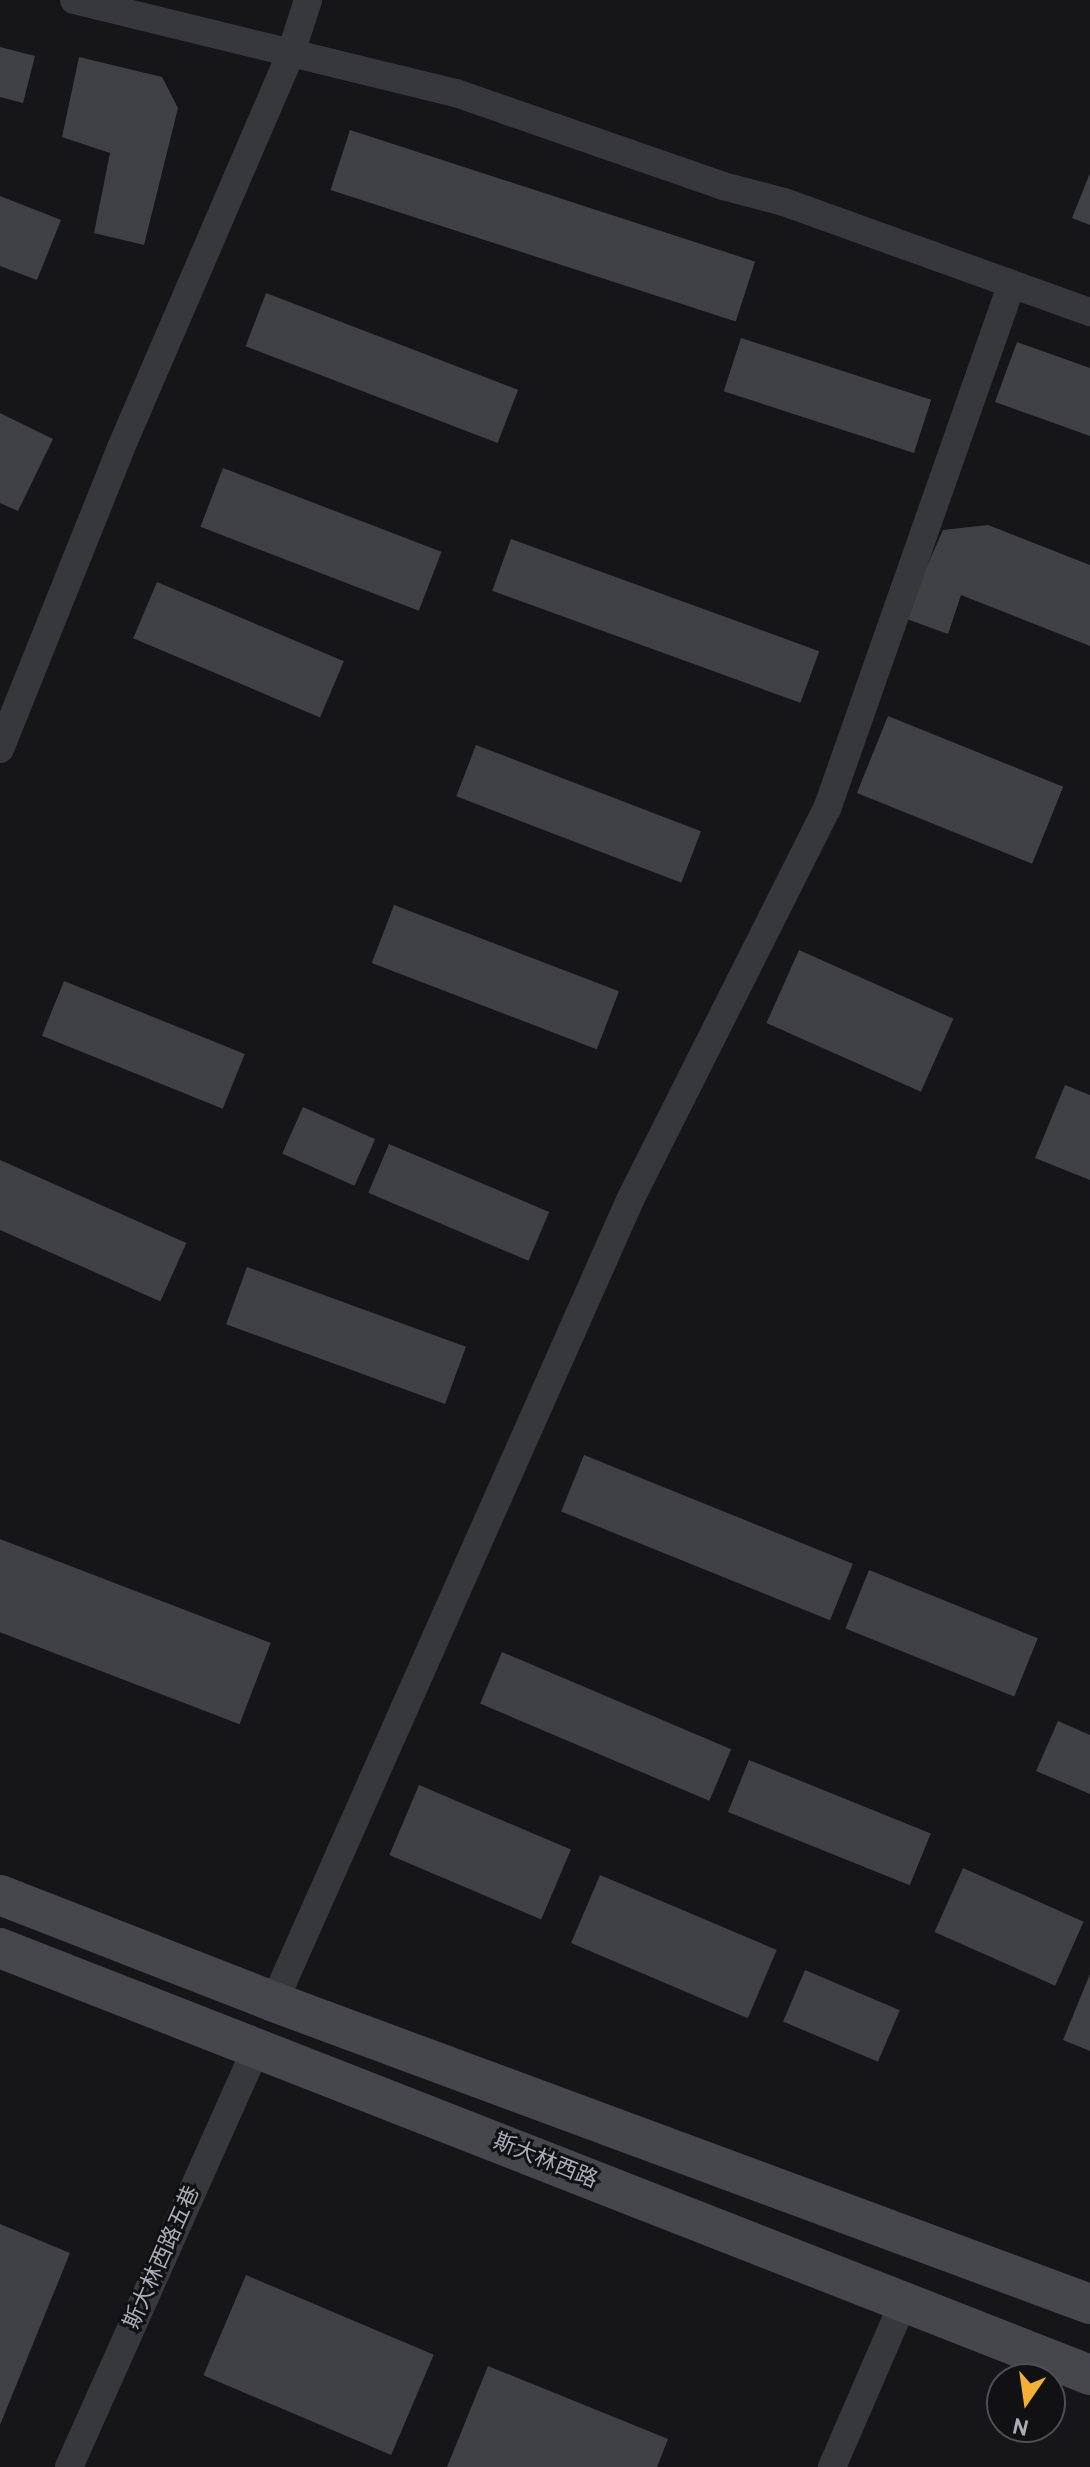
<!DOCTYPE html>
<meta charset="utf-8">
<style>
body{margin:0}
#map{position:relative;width:1090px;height:2467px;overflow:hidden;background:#161618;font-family:Overpass,"Noto Sans SC",sans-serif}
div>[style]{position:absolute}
.building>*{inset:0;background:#404145;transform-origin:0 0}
.street>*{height:28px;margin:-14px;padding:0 14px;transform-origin:14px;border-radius:14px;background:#37383d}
.secondary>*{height:40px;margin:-20px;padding:0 20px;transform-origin:20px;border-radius:20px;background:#45474d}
span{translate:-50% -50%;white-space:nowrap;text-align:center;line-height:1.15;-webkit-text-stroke:6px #111113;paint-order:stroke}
.street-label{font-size:22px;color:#a8adb8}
.north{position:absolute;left:986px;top:2363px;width:80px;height:80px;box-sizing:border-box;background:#111113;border:2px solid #4d4f55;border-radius:50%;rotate:193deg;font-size:22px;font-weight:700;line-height:32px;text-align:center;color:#a8adb8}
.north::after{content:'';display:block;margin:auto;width:28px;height:36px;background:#f2b134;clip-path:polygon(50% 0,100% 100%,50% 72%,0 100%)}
</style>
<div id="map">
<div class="building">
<i style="clip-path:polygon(0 47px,35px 56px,23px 103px,0 97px)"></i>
<i style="clip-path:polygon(79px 57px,162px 77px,178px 108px,144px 245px,94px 233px,110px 153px,62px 137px)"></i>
<i style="left:350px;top:130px;width:426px;height:63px;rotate:18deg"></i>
<i style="clip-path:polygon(1090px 173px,1090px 225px,1072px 218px)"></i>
<i style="clip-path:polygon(0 196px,61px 220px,37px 280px,0 266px)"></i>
<i style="left:266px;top:293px;width:270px;height:57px;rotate:21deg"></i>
<i style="left:741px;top:338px;width:200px;height:56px;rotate:18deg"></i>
<i style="clip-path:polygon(1017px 342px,1090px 368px,1090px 436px,995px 402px)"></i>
<i style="clip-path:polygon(0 413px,53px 439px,18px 511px,0 503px)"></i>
<i style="left:223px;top:468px;width:234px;height:63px;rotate:21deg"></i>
<i style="clip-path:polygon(988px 525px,1090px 565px,1090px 646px,961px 595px,948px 634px,904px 618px,943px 530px)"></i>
<i style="left:511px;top:539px;width:328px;height:55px;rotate:20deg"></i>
<i style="left:157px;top:582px;width:203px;height:61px;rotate:23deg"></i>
<i style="left:888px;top:716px;width:189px;height:83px;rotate:22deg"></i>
<i style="left:476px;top:745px;width:241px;height:55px;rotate:21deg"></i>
<i style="left:394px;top:905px;width:241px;height:62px;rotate:21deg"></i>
<i style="left:799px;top:950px;width:169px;height:80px;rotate:24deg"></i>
<i style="left:64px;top:981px;width:195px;height:59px;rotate:22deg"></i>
<i style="clip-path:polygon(1065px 1085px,1090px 1095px,1090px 1180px,1035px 1158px)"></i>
<i style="left:303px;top:1107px;width:79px;height:51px;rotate:24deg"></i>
<i style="left:389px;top:1144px;width:174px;height:53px;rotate:23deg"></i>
<i style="left:0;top:1160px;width:204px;height:64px;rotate:24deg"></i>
<i style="left:247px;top:1267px;width:233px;height:61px;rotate:20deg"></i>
<i style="left:584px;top:1455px;width:290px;height:61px;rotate:22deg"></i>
<i style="left:0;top:1539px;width:290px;height:87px;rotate:21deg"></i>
<i style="left:869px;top:1570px;width:182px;height:63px;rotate:22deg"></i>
<i style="left:502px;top:1652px;width:249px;height:56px;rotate:23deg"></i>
<i style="clip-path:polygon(1058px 1721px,1090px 1735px,1090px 1794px,1036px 1771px)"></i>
<i style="left:749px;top:1760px;width:196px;height:56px;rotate:22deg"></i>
<i style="left:419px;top:1785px;width:165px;height:76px;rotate:23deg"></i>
<i style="left:963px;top:1868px;width:132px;height:70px;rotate:24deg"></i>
<i style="left:600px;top:1875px;width:192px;height:74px;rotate:23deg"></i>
<i style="left:805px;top:1970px;width:103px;height:56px;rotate:23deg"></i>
<i style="clip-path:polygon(1090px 1974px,1090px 2051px,1063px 2040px)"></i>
<i style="clip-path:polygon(0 2224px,70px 2253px,0 2425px)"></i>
<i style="left:246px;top:2275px;width:204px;height:109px;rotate:23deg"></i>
<i style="clip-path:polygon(488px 2366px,668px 2439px,657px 2467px,447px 2467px)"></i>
</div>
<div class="street">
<i style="left:74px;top:0;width:393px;rotate:13.7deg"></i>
<i style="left:456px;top:93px;width:283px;rotate:19.2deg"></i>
<i style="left:723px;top:186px;width:63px;rotate:14.7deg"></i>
<i style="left:784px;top:202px;width:325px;rotate:19.8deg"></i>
<i style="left:0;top:749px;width:322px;rotate:-68.1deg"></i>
<i style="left:120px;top:450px;width:432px;rotate:-66.7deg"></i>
<i style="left:291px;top:53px;width:56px;rotate:-72.2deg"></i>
<i style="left:274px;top:2002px;width:880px;rotate:-66.06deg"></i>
<i style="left:631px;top:1198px;width:436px;rotate:-63.3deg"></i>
<i style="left:827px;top:809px;width:554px;rotate:-70.62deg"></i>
<i style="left:69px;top:2467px;width:459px;rotate:-65.9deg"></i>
<i style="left:832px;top:2467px;width:179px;rotate:-66.6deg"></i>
</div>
<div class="secondary">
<i style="left:0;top:1895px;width:294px;rotate:21.3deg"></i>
<i style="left:274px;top:2002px;width:870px;rotate:20.31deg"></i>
<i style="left:0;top:1948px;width:1171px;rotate:21.39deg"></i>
</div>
<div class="street-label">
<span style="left:545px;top:2162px;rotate:22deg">斯大林西路</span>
<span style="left:163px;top:2258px;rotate:-66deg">斯大林西路五巷</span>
</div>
<div class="north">N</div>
</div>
